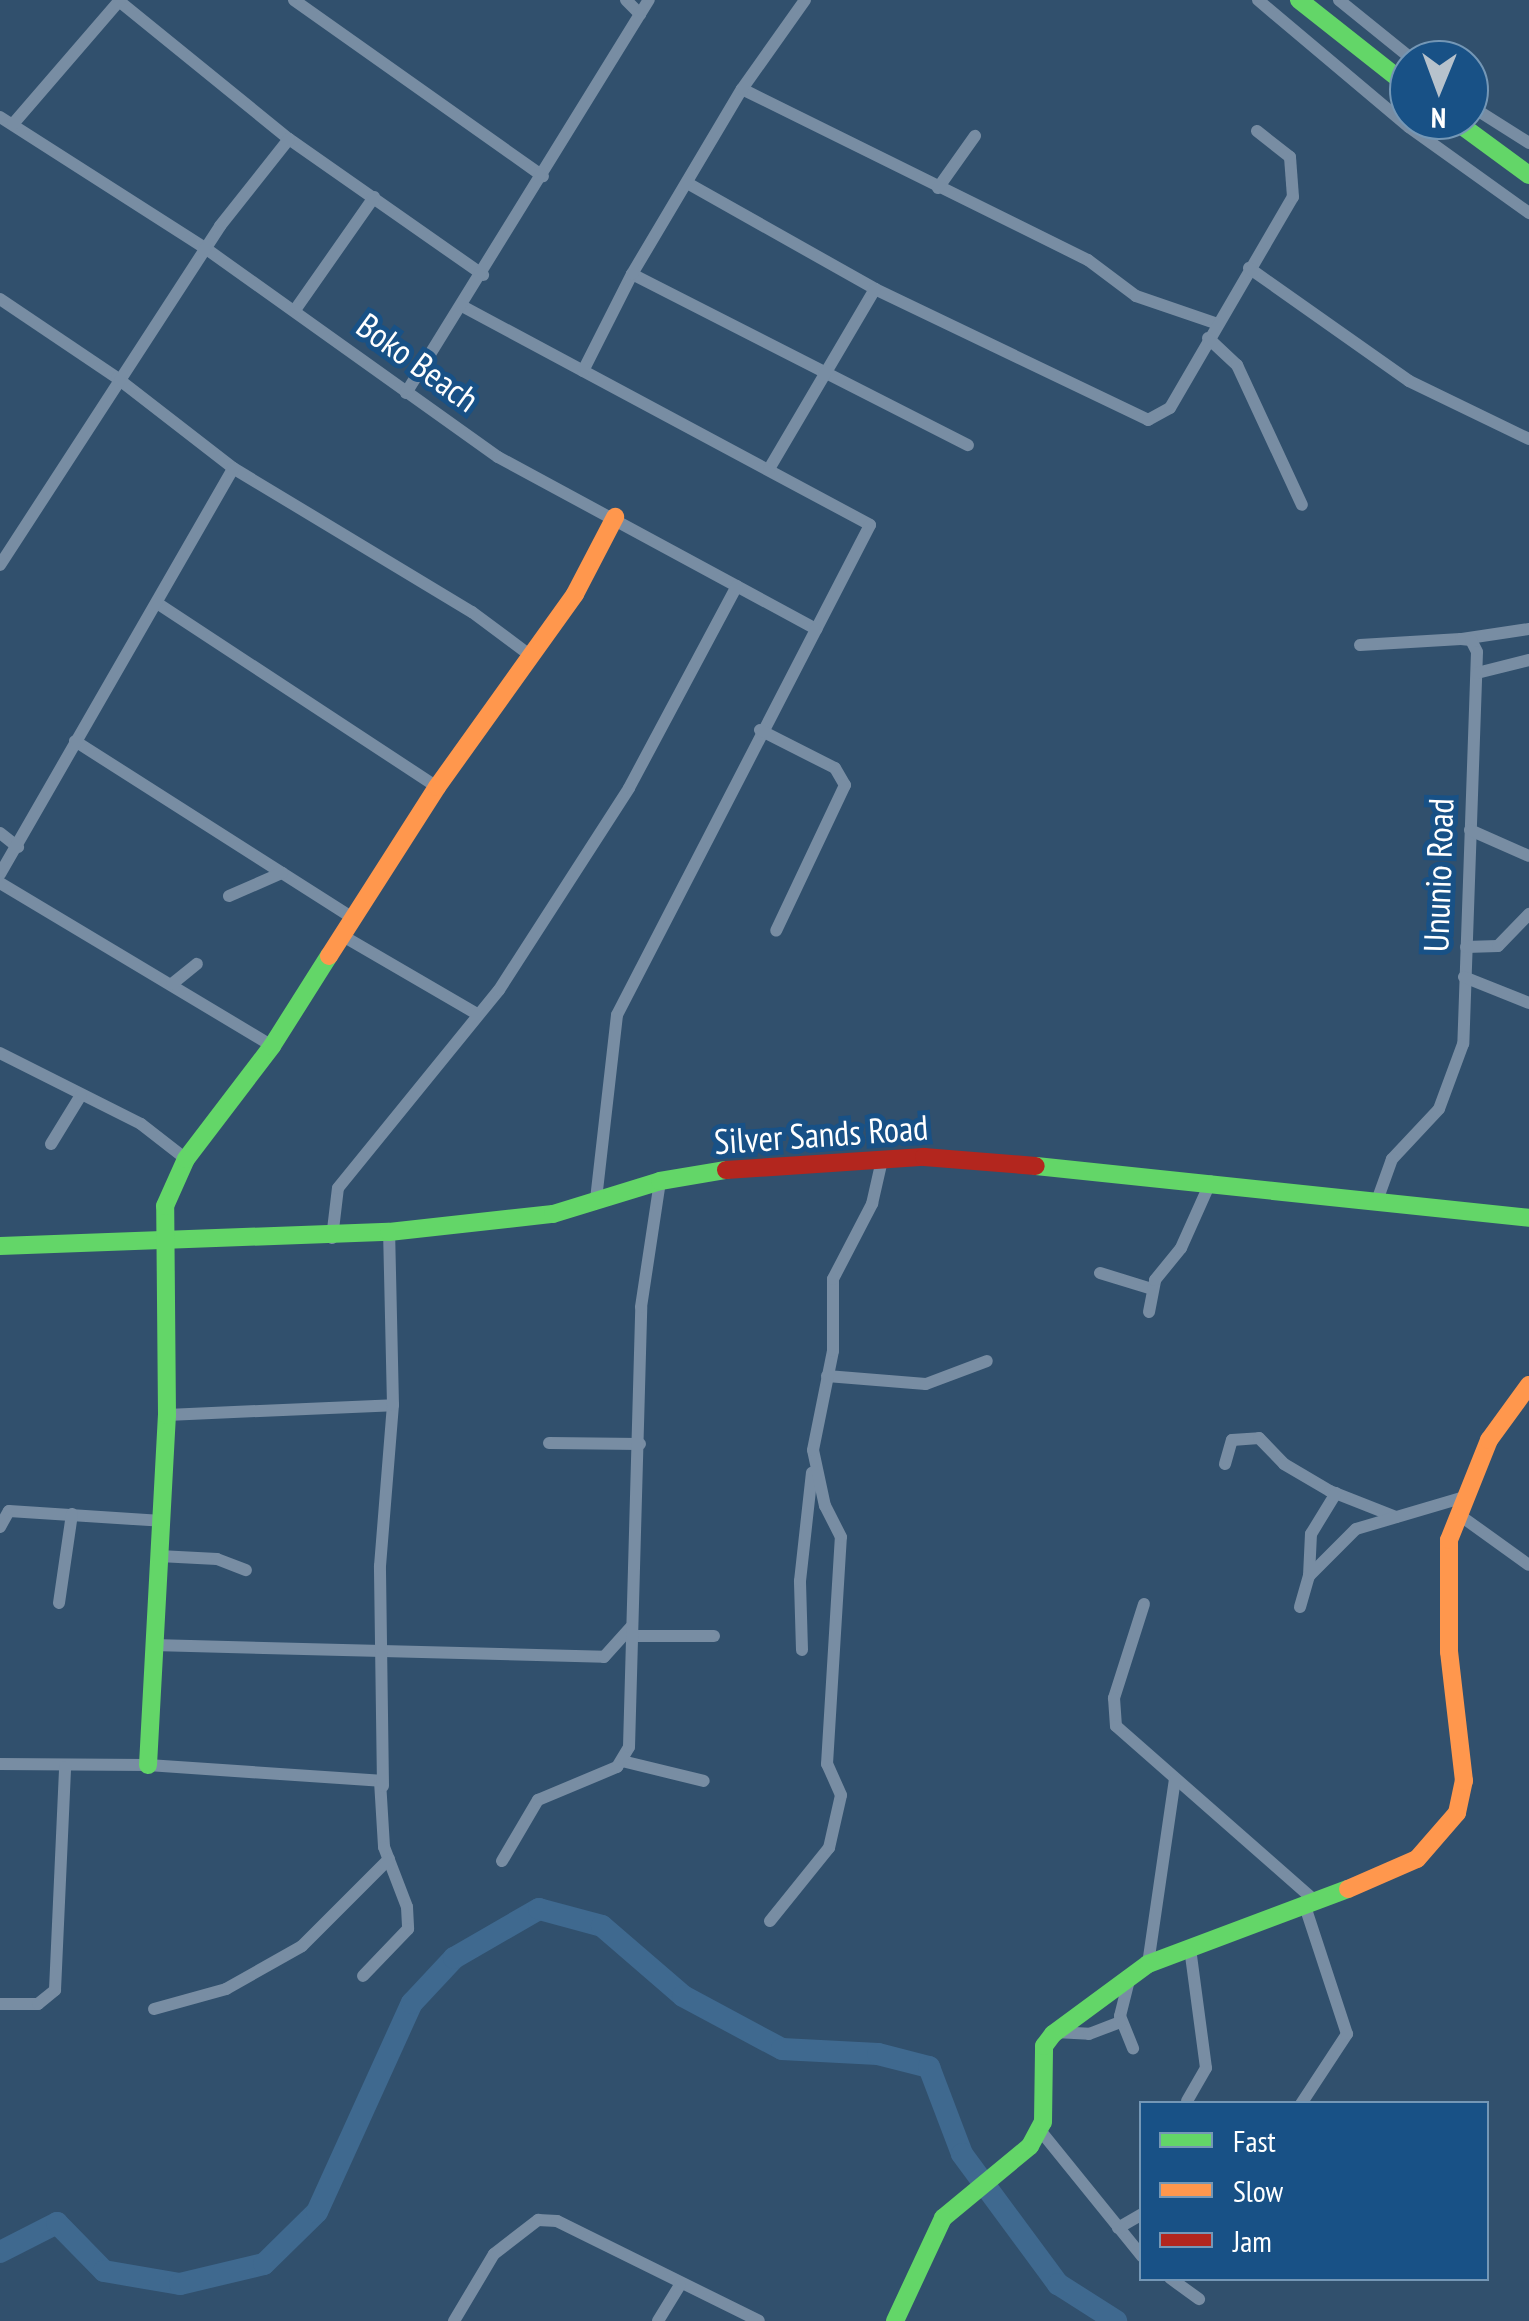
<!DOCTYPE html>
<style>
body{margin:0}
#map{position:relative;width:1529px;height:2321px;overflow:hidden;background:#31506d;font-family:"PT Sans Narrow",sans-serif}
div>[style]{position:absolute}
.river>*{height:22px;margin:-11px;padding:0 11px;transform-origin:11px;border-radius:11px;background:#3f698f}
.street>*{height:12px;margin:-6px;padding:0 6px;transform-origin:6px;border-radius:6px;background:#788da3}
.fast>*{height:18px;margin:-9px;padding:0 9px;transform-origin:9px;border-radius:9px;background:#63d668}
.slow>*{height:18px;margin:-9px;padding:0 9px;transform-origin:9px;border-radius:9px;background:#ff974d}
.jam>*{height:18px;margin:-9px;padding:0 9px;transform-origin:9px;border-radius:9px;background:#b3261e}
span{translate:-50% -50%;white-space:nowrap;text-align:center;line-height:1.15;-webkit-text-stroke:10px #185186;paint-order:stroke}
.street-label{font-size:35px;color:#fff}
.legend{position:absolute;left:1139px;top:2101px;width:350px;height:180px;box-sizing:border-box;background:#185186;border:2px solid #7497b6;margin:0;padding:12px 18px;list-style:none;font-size:30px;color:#fff}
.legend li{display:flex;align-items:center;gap:20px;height:50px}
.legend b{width:50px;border:2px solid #7497b6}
.north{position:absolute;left:1389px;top:40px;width:100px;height:100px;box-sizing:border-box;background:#185186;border:2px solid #7497b6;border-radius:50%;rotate:181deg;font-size:28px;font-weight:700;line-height:40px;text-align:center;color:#fff}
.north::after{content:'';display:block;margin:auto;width:35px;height:45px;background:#b7c2cc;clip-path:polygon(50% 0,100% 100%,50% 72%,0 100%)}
</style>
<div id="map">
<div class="river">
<i style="left:0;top:2252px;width:64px;rotate:-27deg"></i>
<i style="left:57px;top:2223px;width:67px;rotate:45.6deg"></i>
<i style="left:104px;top:2271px;width:77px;rotate:9.7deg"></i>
<i style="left:180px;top:2284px;width:86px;rotate:-13.4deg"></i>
<i style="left:264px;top:2264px;width:74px;rotate:-44.5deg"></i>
<i style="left:317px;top:2212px;width:230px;rotate:-65.6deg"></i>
<i style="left:412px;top:2003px;width:62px;rotate:-47deg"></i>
<i style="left:454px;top:1958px;width:98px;rotate:-30deg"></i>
<i style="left:539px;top:1909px;width:65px;rotate:15.1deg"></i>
<i style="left:602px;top:1926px;width:107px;rotate:40.8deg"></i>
<i style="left:683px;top:1996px;width:112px;rotate:28.2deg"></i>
<i style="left:782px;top:2049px;width:96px;rotate:3deg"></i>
<i style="left:878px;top:2054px;width:53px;rotate:14.3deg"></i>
<i style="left:929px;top:2067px;width:93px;rotate:69.2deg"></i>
<i style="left:962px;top:2154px;width:162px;rotate:53.6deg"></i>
<i style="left:1058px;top:2284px;width:69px;rotate:32.5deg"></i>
</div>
<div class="street">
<i style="left:294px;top:0;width:305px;rotate:35.3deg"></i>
<i style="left:626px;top:0;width:20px;rotate:45deg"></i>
<i style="left:1258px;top:0;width:197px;rotate:40.1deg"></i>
<i style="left:1409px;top:127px;width:148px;rotate:35.6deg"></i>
<i style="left:1339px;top:0;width:95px;rotate:39deg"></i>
<i style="left:119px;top:1px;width:219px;rotate:39.1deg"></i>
<i style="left:289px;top:139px;width:237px;rotate:35deg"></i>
<i style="left:742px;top:89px;width:386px;rotate:26.3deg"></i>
<i style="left:1088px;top:260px;width:60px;rotate:36.9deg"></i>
<i style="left:1136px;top:296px;width:83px;rotate:18.9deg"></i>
<i style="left:1469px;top:105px;width:71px;rotate:32.3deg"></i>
<i style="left:0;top:117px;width:243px;rotate:32.6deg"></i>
<i style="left:205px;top:248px;width:360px;rotate:35.5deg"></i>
<i style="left:498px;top:457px;width:362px;rotate:28.4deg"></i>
<i style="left:13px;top:124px;width:164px;rotate:-49.2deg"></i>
<i style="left:689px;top:184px;width:214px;rotate:29.4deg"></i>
<i style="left:875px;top:289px;width:303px;rotate:25.6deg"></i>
<i style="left:1148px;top:420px;width:25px;rotate:-29deg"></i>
<i style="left:1170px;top:408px;width:244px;rotate:-59.8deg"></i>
<i style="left:1293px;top:197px;width:40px;rotate:-94.3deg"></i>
<i style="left:1290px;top:157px;width:42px;rotate:-141.8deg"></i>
<i style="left:938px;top:188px;width:64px;rotate:-54.6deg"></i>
<i style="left:1249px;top:268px;width:196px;rotate:35.2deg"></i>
<i style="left:1409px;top:381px;width:133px;rotate:25.8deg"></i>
<i style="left:632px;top:274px;width:377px;rotate:27deg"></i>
<i style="left:0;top:299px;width:141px;rotate:34deg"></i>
<i style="left:117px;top:378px;width:147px;rotate:37.8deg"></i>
<i style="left:233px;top:468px;width:279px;rotate:31.1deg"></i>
<i style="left:472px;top:612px;width:74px;rotate:36.7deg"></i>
<i style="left:462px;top:306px;width:463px;rotate:28.2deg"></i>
<i style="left:870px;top:525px;width:551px;rotate:117.31deg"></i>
<i style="left:617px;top:1015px;width:186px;rotate:96.5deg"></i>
<i style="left:295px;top:310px;width:138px;rotate:-55deg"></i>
<i style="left:1208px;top:338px;width:40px;rotate:43deg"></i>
<i style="left:1237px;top:365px;width:154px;rotate:65.1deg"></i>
<i style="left:583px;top:371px;width:109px;rotate:-63.2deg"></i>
<i style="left:632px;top:274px;width:215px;rotate:-59.3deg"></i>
<i style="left:742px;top:89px;width:109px;rotate:-54.7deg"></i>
<i style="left:406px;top:393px;width:462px;rotate:-58.3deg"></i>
<i style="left:769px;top:469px;width:209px;rotate:-59.5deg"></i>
<i style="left:0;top:565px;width:404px;rotate:-57deg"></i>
<i style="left:220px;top:226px;width:111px;rotate:-51.6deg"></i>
<i style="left:160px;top:605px;width:331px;rotate:33.3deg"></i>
<i style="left:1462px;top:639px;width:68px;rotate:-8.5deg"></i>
<i style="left:1360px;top:645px;width:101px;rotate:-3.4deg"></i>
<i style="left:1461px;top:639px;width:10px;rotate:6deg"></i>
<i style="left:1471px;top:640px;width:13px;rotate:63deg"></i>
<i style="left:1477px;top:652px;width:392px;rotate:92deg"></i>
<i style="left:1463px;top:1044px;width:69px;rotate:110.3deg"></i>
<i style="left:1439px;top:1109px;width:69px;rotate:133.2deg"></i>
<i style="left:1392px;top:1159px;width:41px;rotate:109.7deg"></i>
<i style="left:1477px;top:673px;width:54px;rotate:-14deg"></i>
<i style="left:760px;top:730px;width:84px;rotate:26.9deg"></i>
<i style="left:835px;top:768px;width:20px;rotate:60deg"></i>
<i style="left:845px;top:785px;width:161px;rotate:115.3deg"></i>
<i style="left:75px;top:741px;width:331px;rotate:32.5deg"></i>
<i style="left:1470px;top:830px;width:64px;rotate:23.8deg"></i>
<i style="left:0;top:833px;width:23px;rotate:38deg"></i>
<i style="left:0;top:874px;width:468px;rotate:-60.1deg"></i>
<i style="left:0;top:883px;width:317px;rotate:30.9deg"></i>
<i style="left:229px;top:896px;width:58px;rotate:-23.5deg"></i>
<i style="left:343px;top:936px;width:155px;rotate:30.2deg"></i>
<i style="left:1466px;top:947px;width:32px;rotate:-2deg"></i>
<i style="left:1498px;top:946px;width:45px;rotate:-45.9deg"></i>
<i style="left:1464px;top:977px;width:70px;rotate:21.8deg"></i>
<i style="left:172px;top:984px;width:32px;rotate:-39deg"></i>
<i style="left:0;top:1053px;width:158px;rotate:26.7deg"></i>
<i style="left:141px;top:1124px;width:57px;rotate:37.9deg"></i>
<i style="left:51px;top:1144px;width:57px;rotate:-58.5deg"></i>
<i style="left:332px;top:1238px;width:50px;rotate:-83.2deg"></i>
<i style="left:338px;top:1188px;width:255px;rotate:-50.9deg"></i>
<i style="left:499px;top:990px;width:240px;rotate:-57.2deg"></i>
<i style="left:629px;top:788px;width:229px;rotate:-61.9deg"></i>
<i style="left:1100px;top:1273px;width:54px;rotate:17.1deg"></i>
<i style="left:1149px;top:1312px;width:33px;rotate:-79deg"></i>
<i style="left:1155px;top:1280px;width:41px;rotate:-50.9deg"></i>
<i style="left:1181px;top:1248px;width:73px;rotate:-65.9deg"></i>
<i style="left:827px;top:1376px;width:99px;rotate:4.6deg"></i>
<i style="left:926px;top:1384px;width:65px;rotate:-20.7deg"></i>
<i style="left:167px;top:1415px;width:226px;rotate:-2.5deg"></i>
<i style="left:549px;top:1443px;width:91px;rotate:0.6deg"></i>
<i style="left:1225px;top:1464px;width:25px;rotate:-74deg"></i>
<i style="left:1232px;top:1440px;width:27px;rotate:-4deg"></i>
<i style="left:1259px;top:1438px;width:36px;rotate:46deg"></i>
<i style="left:1284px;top:1464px;width:53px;rotate:30.4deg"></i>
<i style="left:1330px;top:1491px;width:71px;rotate:21.5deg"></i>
<i style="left:1458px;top:1514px;width:87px;rotate:35.7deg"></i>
<i style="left:0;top:1527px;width:18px;rotate:-61deg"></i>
<i style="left:9px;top:1511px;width:153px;rotate:3.7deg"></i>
<i style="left:159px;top:1556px;width:58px;rotate:3deg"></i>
<i style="left:217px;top:1559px;width:31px;rotate:21deg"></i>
<i style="left:1309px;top:1576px;width:42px;rotate:-87.3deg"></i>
<i style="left:1311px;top:1534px;width:48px;rotate:-58.6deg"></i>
<i style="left:59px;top:1603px;width:90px;rotate:-81.7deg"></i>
<i style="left:1144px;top:1604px;width:99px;rotate:107.7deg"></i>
<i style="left:1114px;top:1698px;width:28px;rotate:86deg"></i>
<i style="left:1116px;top:1726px;width:264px;rotate:41.3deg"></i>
<i style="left:1300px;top:1607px;width:32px;rotate:-74deg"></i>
<i style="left:1309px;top:1576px;width:66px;rotate:-45deg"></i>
<i style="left:1356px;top:1529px;width:114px;rotate:-16.4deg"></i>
<i style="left:631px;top:1636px;width:83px"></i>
<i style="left:153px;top:1645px;width:451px;rotate:1.5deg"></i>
<i style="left:604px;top:1657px;width:40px;rotate:-48deg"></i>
<i style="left:802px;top:1650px;width:69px;rotate:-91.7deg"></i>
<i style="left:800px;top:1581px;width:109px;rotate:-83.7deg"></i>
<i style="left:622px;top:1761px;width:84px;rotate:13.7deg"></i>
<i style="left:0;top:1764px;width:148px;rotate:0.4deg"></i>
<i style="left:148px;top:1765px;width:233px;rotate:3.9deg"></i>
<i style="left:380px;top:1781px;width:66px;rotate:86.5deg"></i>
<i style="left:384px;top:1847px;width:64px;rotate:69deg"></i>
<i style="left:407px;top:1907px;width:22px;rotate:87deg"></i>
<i style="left:408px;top:1929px;width:65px;rotate:133.8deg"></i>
<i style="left:383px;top:1786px;width:220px;rotate:-90.8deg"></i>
<i style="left:380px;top:1566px;width:162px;rotate:-85.4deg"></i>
<i style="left:393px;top:1405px;width:173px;rotate:-91.3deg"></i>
<i style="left:502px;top:1861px;width:71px;rotate:-59.5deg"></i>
<i style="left:538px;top:1800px;width:86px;rotate:-22.7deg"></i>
<i style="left:617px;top:1767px;width:23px;rotate:-59deg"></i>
<i style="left:629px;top:1747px;width:440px;rotate:-88.4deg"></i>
<i style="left:641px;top:1307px;width:127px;rotate:-81.4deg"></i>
<i style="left:770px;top:1921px;width:94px;rotate:-51.1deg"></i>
<i style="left:829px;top:1848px;width:54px;rotate:-77.2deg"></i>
<i style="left:841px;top:1795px;width:34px;rotate:-114deg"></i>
<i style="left:827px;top:1764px;width:227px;rotate:-86.5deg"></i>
<i style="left:841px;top:1537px;width:35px;rotate:-117deg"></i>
<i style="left:825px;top:1506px;width:57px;rotate:-102.1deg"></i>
<i style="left:813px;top:1450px;width:101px;rotate:-78.6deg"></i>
<i style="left:833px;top:1351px;width:72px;rotate:-90deg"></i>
<i style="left:833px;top:1279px;width:85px;rotate:-62.5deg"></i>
<i style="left:872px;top:1204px;width:45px;rotate:-77.2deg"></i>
<i style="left:1148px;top:1964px;width:187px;rotate:-81.7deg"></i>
<i style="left:1129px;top:1980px;width:37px;rotate:104deg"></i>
<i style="left:1120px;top:2016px;width:35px;rotate:68deg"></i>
<i style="left:0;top:2004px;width:38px"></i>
<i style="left:38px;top:2004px;width:22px;rotate:-39deg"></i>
<i style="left:55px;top:1990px;width:223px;rotate:-87.4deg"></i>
<i style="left:154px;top:2009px;width:75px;rotate:-15.5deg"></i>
<i style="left:226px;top:1989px;width:87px;rotate:-29.5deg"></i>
<i style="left:302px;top:1946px;width:123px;rotate:-45deg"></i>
<i style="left:1055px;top:2032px;width:34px;rotate:3deg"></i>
<i style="left:1089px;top:2034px;width:34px;rotate:-21deg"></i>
<i style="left:1187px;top:2101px;width:38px;rotate:-60deg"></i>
<i style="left:1206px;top:2068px;width:121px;rotate:-97.6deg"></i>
<i style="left:1301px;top:2104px;width:84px;rotate:-56.7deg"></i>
<i style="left:1347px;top:2034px;width:138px;rotate:-108.2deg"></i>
<i style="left:1039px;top:2129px;width:164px;rotate:51deg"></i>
<i style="left:1118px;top:2228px;width:28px;rotate:-30deg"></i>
<i style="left:1170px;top:2278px;width:36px;rotate:36deg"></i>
<i style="left:454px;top:2321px;width:78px;rotate:-59.2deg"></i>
<i style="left:494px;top:2254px;width:56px;rotate:-37.7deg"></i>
<i style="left:538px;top:2220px;width:19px;rotate:3deg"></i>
<i style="left:557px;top:2221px;width:225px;rotate:26.3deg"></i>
<i style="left:658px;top:2321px;width:42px;rotate:-58.6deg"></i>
</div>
<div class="fast">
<i style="left:1299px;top:0;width:140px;rotate:38.3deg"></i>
<i style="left:1454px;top:120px;width:93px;rotate:36.3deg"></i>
<i style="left:1036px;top:1166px;width:496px;rotate:6deg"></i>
<i style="left:0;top:1246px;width:389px;rotate:-2.1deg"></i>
<i style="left:389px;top:1232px;width:165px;rotate:-6.3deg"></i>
<i style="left:553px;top:1214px;width:112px;rotate:-17.1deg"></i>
<i style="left:660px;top:1181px;width:67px;rotate:-9.5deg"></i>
<i style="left:148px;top:1765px;width:351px;rotate:-86.9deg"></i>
<i style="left:167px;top:1415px;width:209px;rotate:-90.5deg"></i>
<i style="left:165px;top:1206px;width:51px;rotate:-65.9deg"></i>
<i style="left:186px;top:1159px;width:142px;rotate:-52.7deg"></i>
<i style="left:272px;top:1046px;width:107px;rotate:-57.7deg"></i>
<i style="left:895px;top:2321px;width:114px;rotate:-65deg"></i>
<i style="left:943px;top:2218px;width:113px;rotate:-39.6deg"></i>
<i style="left:1030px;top:2146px;width:27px;rotate:-62deg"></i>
<i style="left:1043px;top:2122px;width:76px;rotate:-89.2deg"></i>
<i style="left:1044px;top:2046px;width:15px;rotate:-53deg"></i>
<i style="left:1053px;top:2034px;width:118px;rotate:-36.4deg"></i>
<i style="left:1148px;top:1964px;width:214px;rotate:-20.6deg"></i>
</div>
<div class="slow">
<i style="left:329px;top:956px;width:201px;rotate:-57.4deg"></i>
<i style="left:437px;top:787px;width:237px;rotate:-54.4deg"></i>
<i style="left:575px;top:594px;width:87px;rotate:-62.5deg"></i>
<i style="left:1348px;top:1889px;width:75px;rotate:-23.5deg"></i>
<i style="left:1417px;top:1859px;width:61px;rotate:-49deg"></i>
<i style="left:1457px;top:1813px;width:33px;rotate:-78deg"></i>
<i style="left:1464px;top:1781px;width:130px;rotate:-96.6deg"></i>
<i style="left:1449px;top:1652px;width:112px;rotate:-90deg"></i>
<i style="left:1449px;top:1540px;width:108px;rotate:-68.2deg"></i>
<i style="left:1489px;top:1440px;width:68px;rotate:-54deg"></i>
</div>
<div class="jam">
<i style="left:726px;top:1170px;width:198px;rotate:-3.8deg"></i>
<i style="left:924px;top:1157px;width:112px;rotate:4.6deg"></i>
</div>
<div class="street-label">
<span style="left:418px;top:362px;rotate:36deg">Boko Beach</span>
<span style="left:1438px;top:875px;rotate:-88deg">Ununio Road</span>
<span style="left:821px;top:1134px;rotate:-4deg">Silver Sands Road</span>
</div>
<ul class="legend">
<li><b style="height:12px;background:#63d668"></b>Fast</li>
<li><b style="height:12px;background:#ff974d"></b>Slow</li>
<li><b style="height:12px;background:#b3261e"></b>Jam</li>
</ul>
<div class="north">N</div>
</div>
